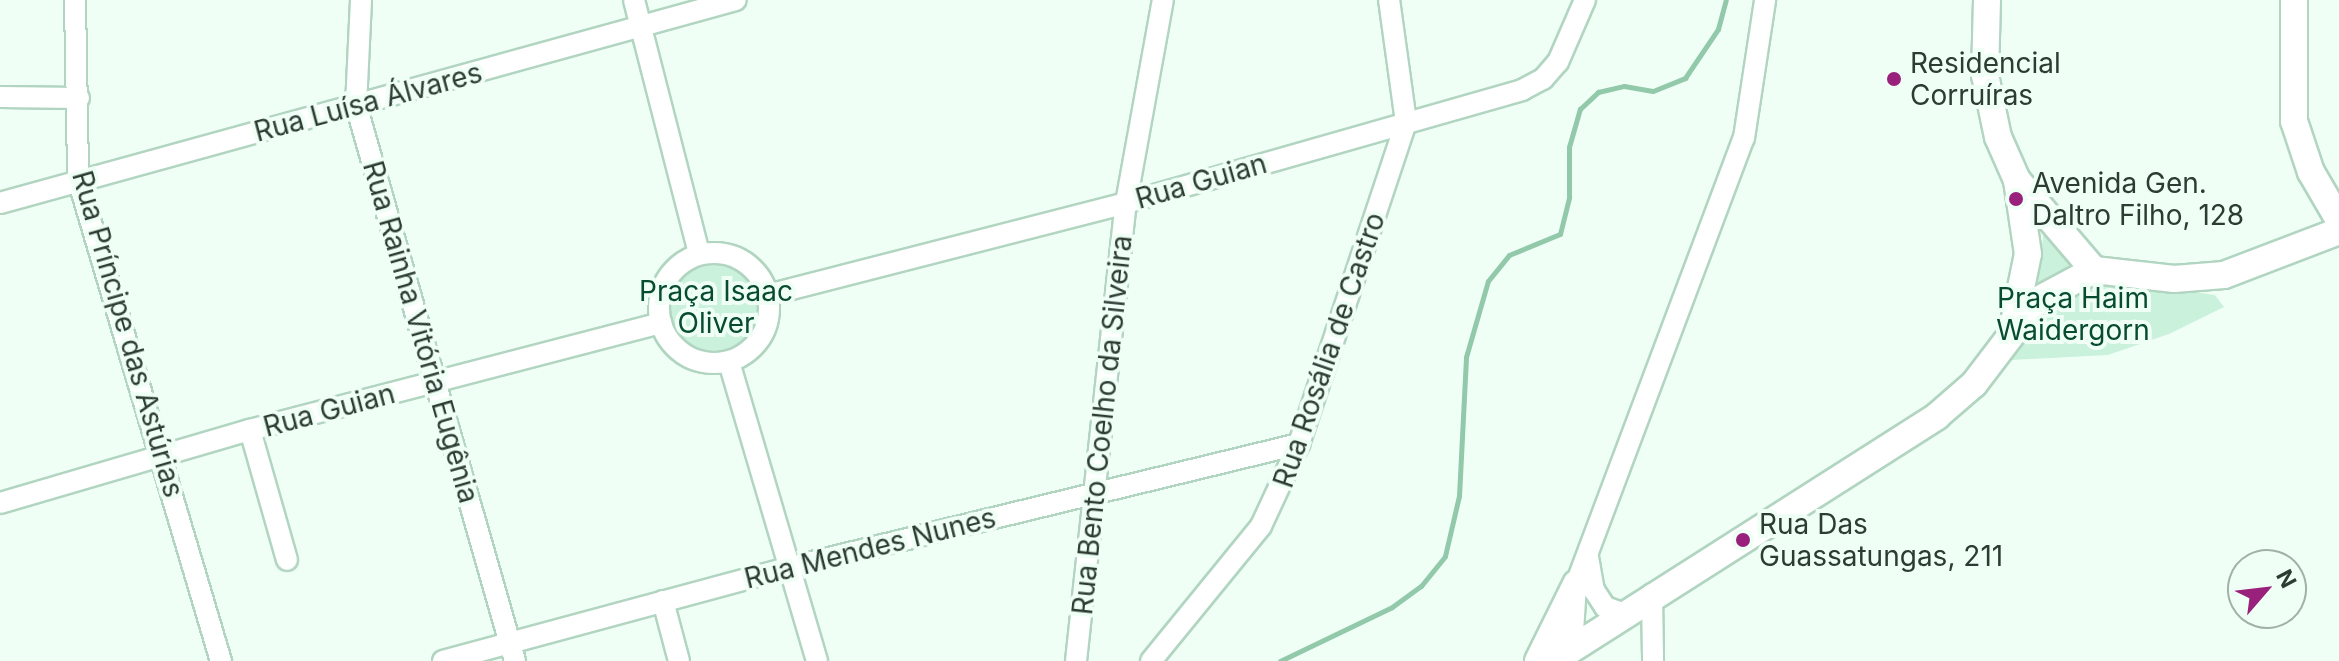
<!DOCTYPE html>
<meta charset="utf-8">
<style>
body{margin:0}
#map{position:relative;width:2339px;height:661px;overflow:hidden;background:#f0fff6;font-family:Inter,sans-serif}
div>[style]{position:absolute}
.green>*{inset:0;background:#caf1db}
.round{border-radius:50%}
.stream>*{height:5px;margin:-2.5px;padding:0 2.5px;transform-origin:2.5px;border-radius:2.5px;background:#93c9ab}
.roads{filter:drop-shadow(2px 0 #b1d5c0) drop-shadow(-2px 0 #b1d5c0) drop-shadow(0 2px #b1d5c0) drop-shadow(0 -2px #b1d5c0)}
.minor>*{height:20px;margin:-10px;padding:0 10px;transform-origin:10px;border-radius:10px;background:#fff}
.minor>.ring{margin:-10px;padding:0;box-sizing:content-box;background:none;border:20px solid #fff;border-radius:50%}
.tertiary>*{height:26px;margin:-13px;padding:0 13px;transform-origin:13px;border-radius:13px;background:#fff}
.dots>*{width:22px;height:22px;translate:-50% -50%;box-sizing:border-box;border:4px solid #f0fff6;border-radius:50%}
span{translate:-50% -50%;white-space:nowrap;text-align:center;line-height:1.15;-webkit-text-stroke:8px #f0fff6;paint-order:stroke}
.poi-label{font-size:28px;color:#2d3c33}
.left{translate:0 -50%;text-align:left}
.street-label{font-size:28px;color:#2d3c33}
.park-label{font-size:28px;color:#074c31}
.north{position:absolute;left:2227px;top:549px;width:80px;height:80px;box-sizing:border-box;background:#f0fff6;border:2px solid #a2b1a8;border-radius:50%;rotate:62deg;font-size:22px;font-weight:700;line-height:32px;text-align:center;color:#2d3c33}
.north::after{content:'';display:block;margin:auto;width:28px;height:36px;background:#99217b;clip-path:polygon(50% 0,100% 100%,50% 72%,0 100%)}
</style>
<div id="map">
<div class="green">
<i style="clip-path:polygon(2045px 224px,2099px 278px,2215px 295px,2224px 307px,2169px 334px,2108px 355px,2011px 360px,2029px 333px)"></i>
<i class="round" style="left:666px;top:257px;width:100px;height:100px"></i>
</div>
<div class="stream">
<i style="left:1280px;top:661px;width:124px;rotate:-25.7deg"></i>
<i style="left:1392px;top:607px;width:36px;rotate:-36deg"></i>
<i style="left:1421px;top:586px;width:38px;rotate:-51deg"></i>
<i style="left:1445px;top:556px;width:62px;rotate:-76.9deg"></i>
<i style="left:1459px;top:496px;width:139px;rotate:-87.1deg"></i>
<i style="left:1466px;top:357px;width:79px;rotate:-73.9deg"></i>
<i style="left:1488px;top:281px;width:33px;rotate:-51deg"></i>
<i style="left:1509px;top:255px;width:55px;rotate:-22.4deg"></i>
<i style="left:1560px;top:234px;width:38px;rotate:-76deg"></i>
<i style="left:1569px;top:197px;width:50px;rotate:-90deg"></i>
<i style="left:1569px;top:147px;width:40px;rotate:-74deg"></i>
<i style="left:1580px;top:109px;width:25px;rotate:-43deg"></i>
<i style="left:1598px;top:92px;width:27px;rotate:-13deg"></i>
<i style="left:1624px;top:86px;width:29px;rotate:10deg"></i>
<i style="left:1653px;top:91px;width:35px;rotate:-22deg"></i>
<i style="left:1685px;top:78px;width:59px;rotate:-56deg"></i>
<i style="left:1718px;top:29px;width:30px;rotate:-75deg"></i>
</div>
<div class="roads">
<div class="minor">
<i style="left:75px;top:0;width:179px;rotate:89deg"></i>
<i style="left:78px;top:179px;width:503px;rotate:73.48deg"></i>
<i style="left:361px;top:0;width:105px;rotate:92.7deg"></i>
<i style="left:356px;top:105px;width:578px;rotate:74.04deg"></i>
<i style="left:634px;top:0;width:262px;rotate:75.6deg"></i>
<i style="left:0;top:97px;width:79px;rotate:0.7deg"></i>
<i style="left:0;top:203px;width:763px;rotate:-15.42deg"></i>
<i class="ring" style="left:659px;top:253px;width:90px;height:90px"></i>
<i style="left:768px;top:295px;width:370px;rotate:-14.4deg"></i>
<i style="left:1126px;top:203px;width:412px;rotate:-15.9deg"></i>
<i style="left:1522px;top:90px;width:24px;rotate:-28deg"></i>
<i style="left:1543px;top:79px;width:23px;rotate:-49deg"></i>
<i style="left:1558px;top:62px;width:68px;rotate:-66.5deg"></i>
<i style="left:729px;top:362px;width:312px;rotate:73.6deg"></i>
<i style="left:250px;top:430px;width:135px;rotate:74.1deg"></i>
<i style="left:0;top:503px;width:260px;rotate:-16.3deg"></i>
<i style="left:250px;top:430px;width:425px;rotate:-14.6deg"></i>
<i style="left:1588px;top:557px;width:34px;rotate:80deg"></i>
<i style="left:1594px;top:590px;width:20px;rotate:57deg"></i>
<i style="left:1605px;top:607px;width:18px;rotate:19deg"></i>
<i style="left:1652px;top:594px;width:67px;rotate:89.1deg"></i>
<i style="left:663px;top:601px;width:62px;rotate:75.1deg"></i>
<i style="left:1572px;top:648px;width:64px;rotate:-86.4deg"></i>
<i style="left:1576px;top:584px;width:477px;rotate:-69.4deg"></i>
<i style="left:1744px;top:138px;width:140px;rotate:-81.3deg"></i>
<i style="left:443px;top:661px;width:361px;rotate:-15.1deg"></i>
<i style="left:792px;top:567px;width:522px;rotate:-13.64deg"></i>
<i style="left:1076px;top:661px;width:461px;rotate:-83.8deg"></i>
<i style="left:1126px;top:203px;width:206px;rotate:-79.7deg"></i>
<i style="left:1151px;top:661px;width:174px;rotate:-50.8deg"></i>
<i style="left:1261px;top:526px;width:90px;rotate:-65.1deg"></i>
<i style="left:1299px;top:444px;width:339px;rotate:-71.6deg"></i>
<i style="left:1406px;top:122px;width:123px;rotate:-97.9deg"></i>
</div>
<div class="tertiary">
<i style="left:1987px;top:0;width:75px;rotate:91.5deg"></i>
<i style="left:1985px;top:75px;width:63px;rotate:78.2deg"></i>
<i style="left:1998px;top:137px;width:47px;rotate:66.2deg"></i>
<i style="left:2017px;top:180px;width:118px;rotate:49.5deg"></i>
<i style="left:2094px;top:270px;width:81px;rotate:6.4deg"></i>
<i style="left:2174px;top:279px;width:50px;rotate:-4.6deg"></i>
<i style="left:2224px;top:275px;width:123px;rotate:-20.9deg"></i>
<i style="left:2294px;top:0;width:121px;rotate:90deg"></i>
<i style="left:2294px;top:121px;width:54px;rotate:71.6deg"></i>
<i style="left:2311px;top:172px;width:56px;rotate:59.7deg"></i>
<i style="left:2014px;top:322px;width:69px;rotate:-78.4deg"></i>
<i style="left:2028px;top:254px;width:75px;rotate:-98.5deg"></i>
<i style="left:1538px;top:661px;width:86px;rotate:-63.7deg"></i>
<i style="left:1553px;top:661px;width:456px;rotate:-32.5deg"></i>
<i style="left:1937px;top:416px;width:49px;rotate:-40.9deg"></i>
<i style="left:1974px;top:384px;width:106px;rotate:-52.7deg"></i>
<i style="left:2038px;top:300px;width:64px;rotate:-28.2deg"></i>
</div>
</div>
<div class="dots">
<i style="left:1894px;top:79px;background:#99217b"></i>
<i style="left:2016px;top:199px;background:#99217b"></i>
<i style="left:1743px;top:540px;background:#99217b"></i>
</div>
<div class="poi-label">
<span class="left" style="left:1910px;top:79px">Residencial<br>Corruíras</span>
<span class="left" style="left:2032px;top:199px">Avenida Gen.<br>Daltro Filho, 128</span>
<span class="left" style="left:1759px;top:540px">Rua Das<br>Guassatungas, 211</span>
</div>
<div class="street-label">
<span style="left:368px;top:102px;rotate:-15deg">Rua Luísa Álvares</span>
<span style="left:1201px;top:181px;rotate:-16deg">Rua Guian</span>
<span style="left:421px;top:332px;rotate:74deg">Rua Rainha Vitória Eugênia</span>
<span style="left:128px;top:334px;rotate:74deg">Rua Príncipe das Astúrias</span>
<span style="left:1329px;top:350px;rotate:-71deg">Rua Rosália de Castro</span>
<span style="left:329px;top:410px;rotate:-15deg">Rua Guian</span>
<span style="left:1102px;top:425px;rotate:-84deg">Rua Bento Coelho da Silveira</span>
<span style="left:870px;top:548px;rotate:-14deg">Rua Mendes Nunes</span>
</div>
<div class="park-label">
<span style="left:716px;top:307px">Praça Isaac<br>Oliver</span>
<span style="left:2073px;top:314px">Praça Haim<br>Waidergorn</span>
</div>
<div class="north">N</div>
</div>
